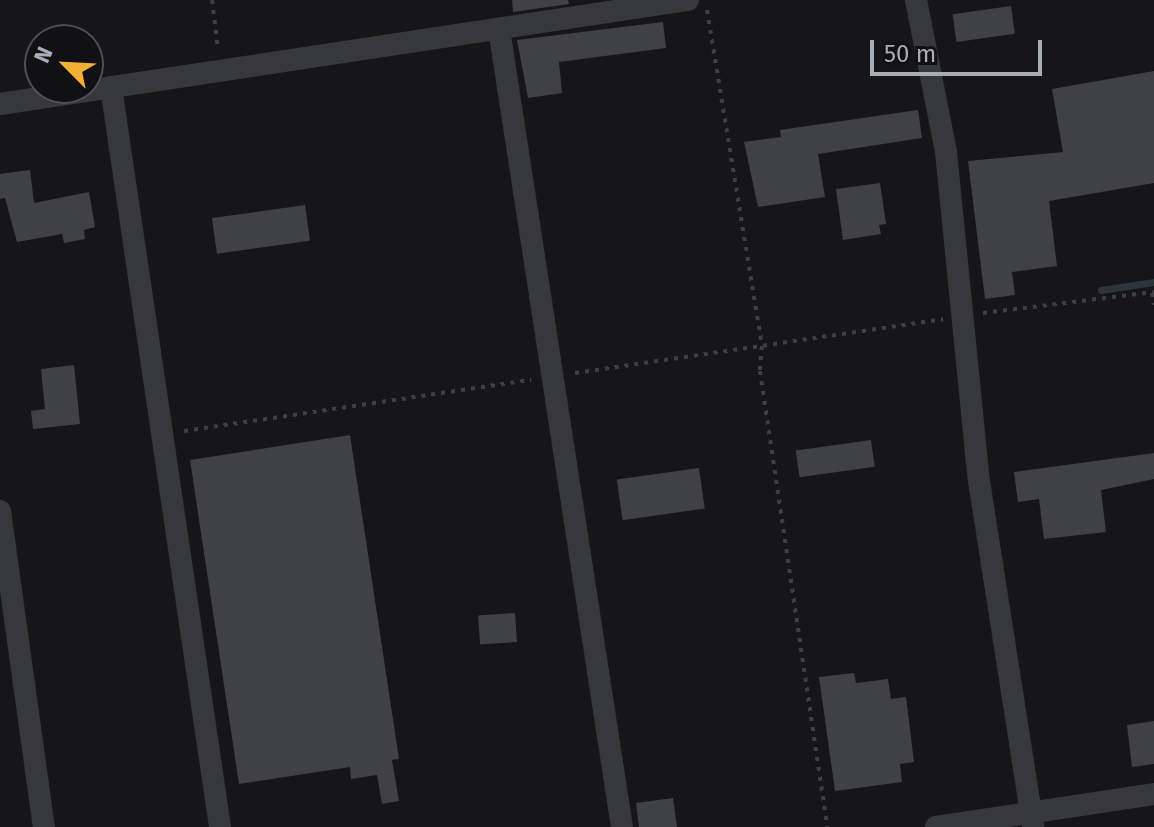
<!DOCTYPE html>
<style>
body{margin:0}
#map{position:relative;width:1154px;height:827px;overflow:hidden;background:#161618;font-family:"Fira Sans",sans-serif}
div>[style]{position:absolute}
.stream>*{height:7px;margin:-3.5px;padding:0 3.5px;transform-origin:3.5px;border-radius:3.5px;background:#2c353c}
.building>*{inset:0;background:#404145;transform-origin:0 0}
.path>*{height:4px;margin-top:-2px;transform-origin:0;background:repeating-linear-gradient(90deg,#3d3f44 0 4px,transparent 0 10px)}
.minor>*{height:22px;margin:-11px;padding:0 11px;transform-origin:11px;border-radius:11px;background:#37383d}
span{translate:-50% -50%;white-space:nowrap;text-align:center;line-height:1.15;-webkit-text-stroke:6px #111113;paint-order:stroke}
.north{position:absolute;left:24px;top:24px;width:80px;height:80px;box-sizing:border-box;background:#111113;border:2px solid #4d4f55;border-radius:50%;rotate:294deg;font-size:22px;font-weight:700;line-height:32px;text-align:center;color:#a8adb8}
.north::after{content:'';display:block;margin:auto;width:28px;height:36px;background:#f2b134;clip-path:polygon(50% 0,100% 100%,50% 72%,0 100%)}
.scale{position:absolute;left:870px;top:40px;width:172px;height:36px;box-sizing:border-box;border:4px solid #a8adb8;border-top:0;padding-left:10px;font-size:24px;line-height:28px;white-space:nowrap;color:#a8adb8;-webkit-text-stroke:6px #111113;paint-order:stroke}
</style>
<div id="map">
<div class="stream">
<i style="left:1101px;top:290px;width:54px;rotate:-8.6deg"></i>
</div>
<div class="building">
<i style="clip-path:polygon(512px 0,568px 0,569px 4px,513px 12px)"></i>
<i style="left:1011px;top:6px;width:28px;height:59px;rotate:82deg"></i>
<i style="clip-path:polygon(663px 22px,666px 48px,559px 62px,562px 93px,528px 98px,517px 40px)"></i>
<i style="clip-path:polygon(1154px 71px,1154px 183px,1049px 201px,1057px 266px,1012px 272px,1015px 295px,985px 299px,968px 161px,1063px 152px,1052px 89px)"></i>
<i style="clip-path:polygon(918px 110px,922px 138px,818px 154px,825px 197px,758px 207px,744px 142px,781px 137px,780px 130px)"></i>
<i style="clip-path:polygon(30px 170px,34px 203px,89px 192px,95px 227px,84px 230px,85px 239px,64px 243px,62px 234px,17px 242px,5px 198px,0 199px,0 174px)"></i>
<i style="clip-path:polygon(880px 183px,886px 224px,879px 225px,881px 234px,843px 240px,836px 189px)"></i>
<i style="left:305px;top:205px;width:36px;height:94px;rotate:82deg"></i>
<i style="clip-path:polygon(74px 365px,80px 424px,33px 429px,31px 411px,45px 409px,41px 369px)"></i>
<i style="clip-path:polygon(350px 435px,399px 759px,392px 760px,399px 801px,382px 804px,377px 775px,351px 779px,350px 767px,239px 784px,190px 460px)"></i>
<i style="left:871px;top:440px;width:27px;height:76px;rotate:82deg"></i>
<i style="clip-path:polygon(1154px 453px,1154px 479px,1101px 490px,1106px 532px,1044px 539px,1039px 499px,1018px 502px,1014px 472px)"></i>
<i style="left:699px;top:468px;width:41px;height:83px;rotate:82deg"></i>
<i style="left:515px;top:613px;width:29px;height:37px;rotate:86deg"></i>
<i style="clip-path:polygon(854px 673px,856px 683px,888px 679px,891px 699px,906px 697px,914px 762px,900px 764px,902px 782px,835px 791px,819px 677px)"></i>
<i style="clip-path:polygon(1154px 721px,1154px 764px,1132px 767px,1127px 725px)"></i>
<i style="clip-path:polygon(673px 798px,677px 827px,639px 827px,636px 803px)"></i>
</div>
<div class="path">
<i style="left:212px;top:0;width:49px;rotate:83deg"></i>
<i style="left:707px;top:10px;width:340px;rotate:80.7deg"></i>
<i style="left:762px;top:346px;width:25px;rotate:95deg"></i>
<i style="left:760px;top:371px;width:461px;rotate:81.6deg"></i>
<i style="left:1152px;top:293px;width:12px;rotate:81deg"></i>
<i style="left:983px;top:313px;width:172px;rotate:-7deg"></i>
<i style="left:575px;top:373px;width:372px;rotate:-8.3deg"></i>
<i style="left:184px;top:431px;width:351px;rotate:-8.4deg"></i>
</div>
<div class="minor">
<i style="left:916px;top:0;width:155px;rotate:78.8deg"></i>
<i style="left:946px;top:152px;width:331px;rotate:84.3deg"></i>
<i style="left:979px;top:481px;width:350px;rotate:81.1deg"></i>
<i style="left:499px;top:29px;width:807px;rotate:81.24deg"></i>
<i style="left:111px;top:87px;width:748px;rotate:81.62deg"></i>
<i style="left:0;top:104px;width:696px;rotate:-8.6deg"></i>
<i style="left:0;top:511px;width:319px;rotate:82.1deg"></i>
<i style="left:936px;top:827px;width:220px;rotate:-8.6deg"></i>
</div>
<div class="north">N</div>
<div class="scale">50 m</div>
</div>
